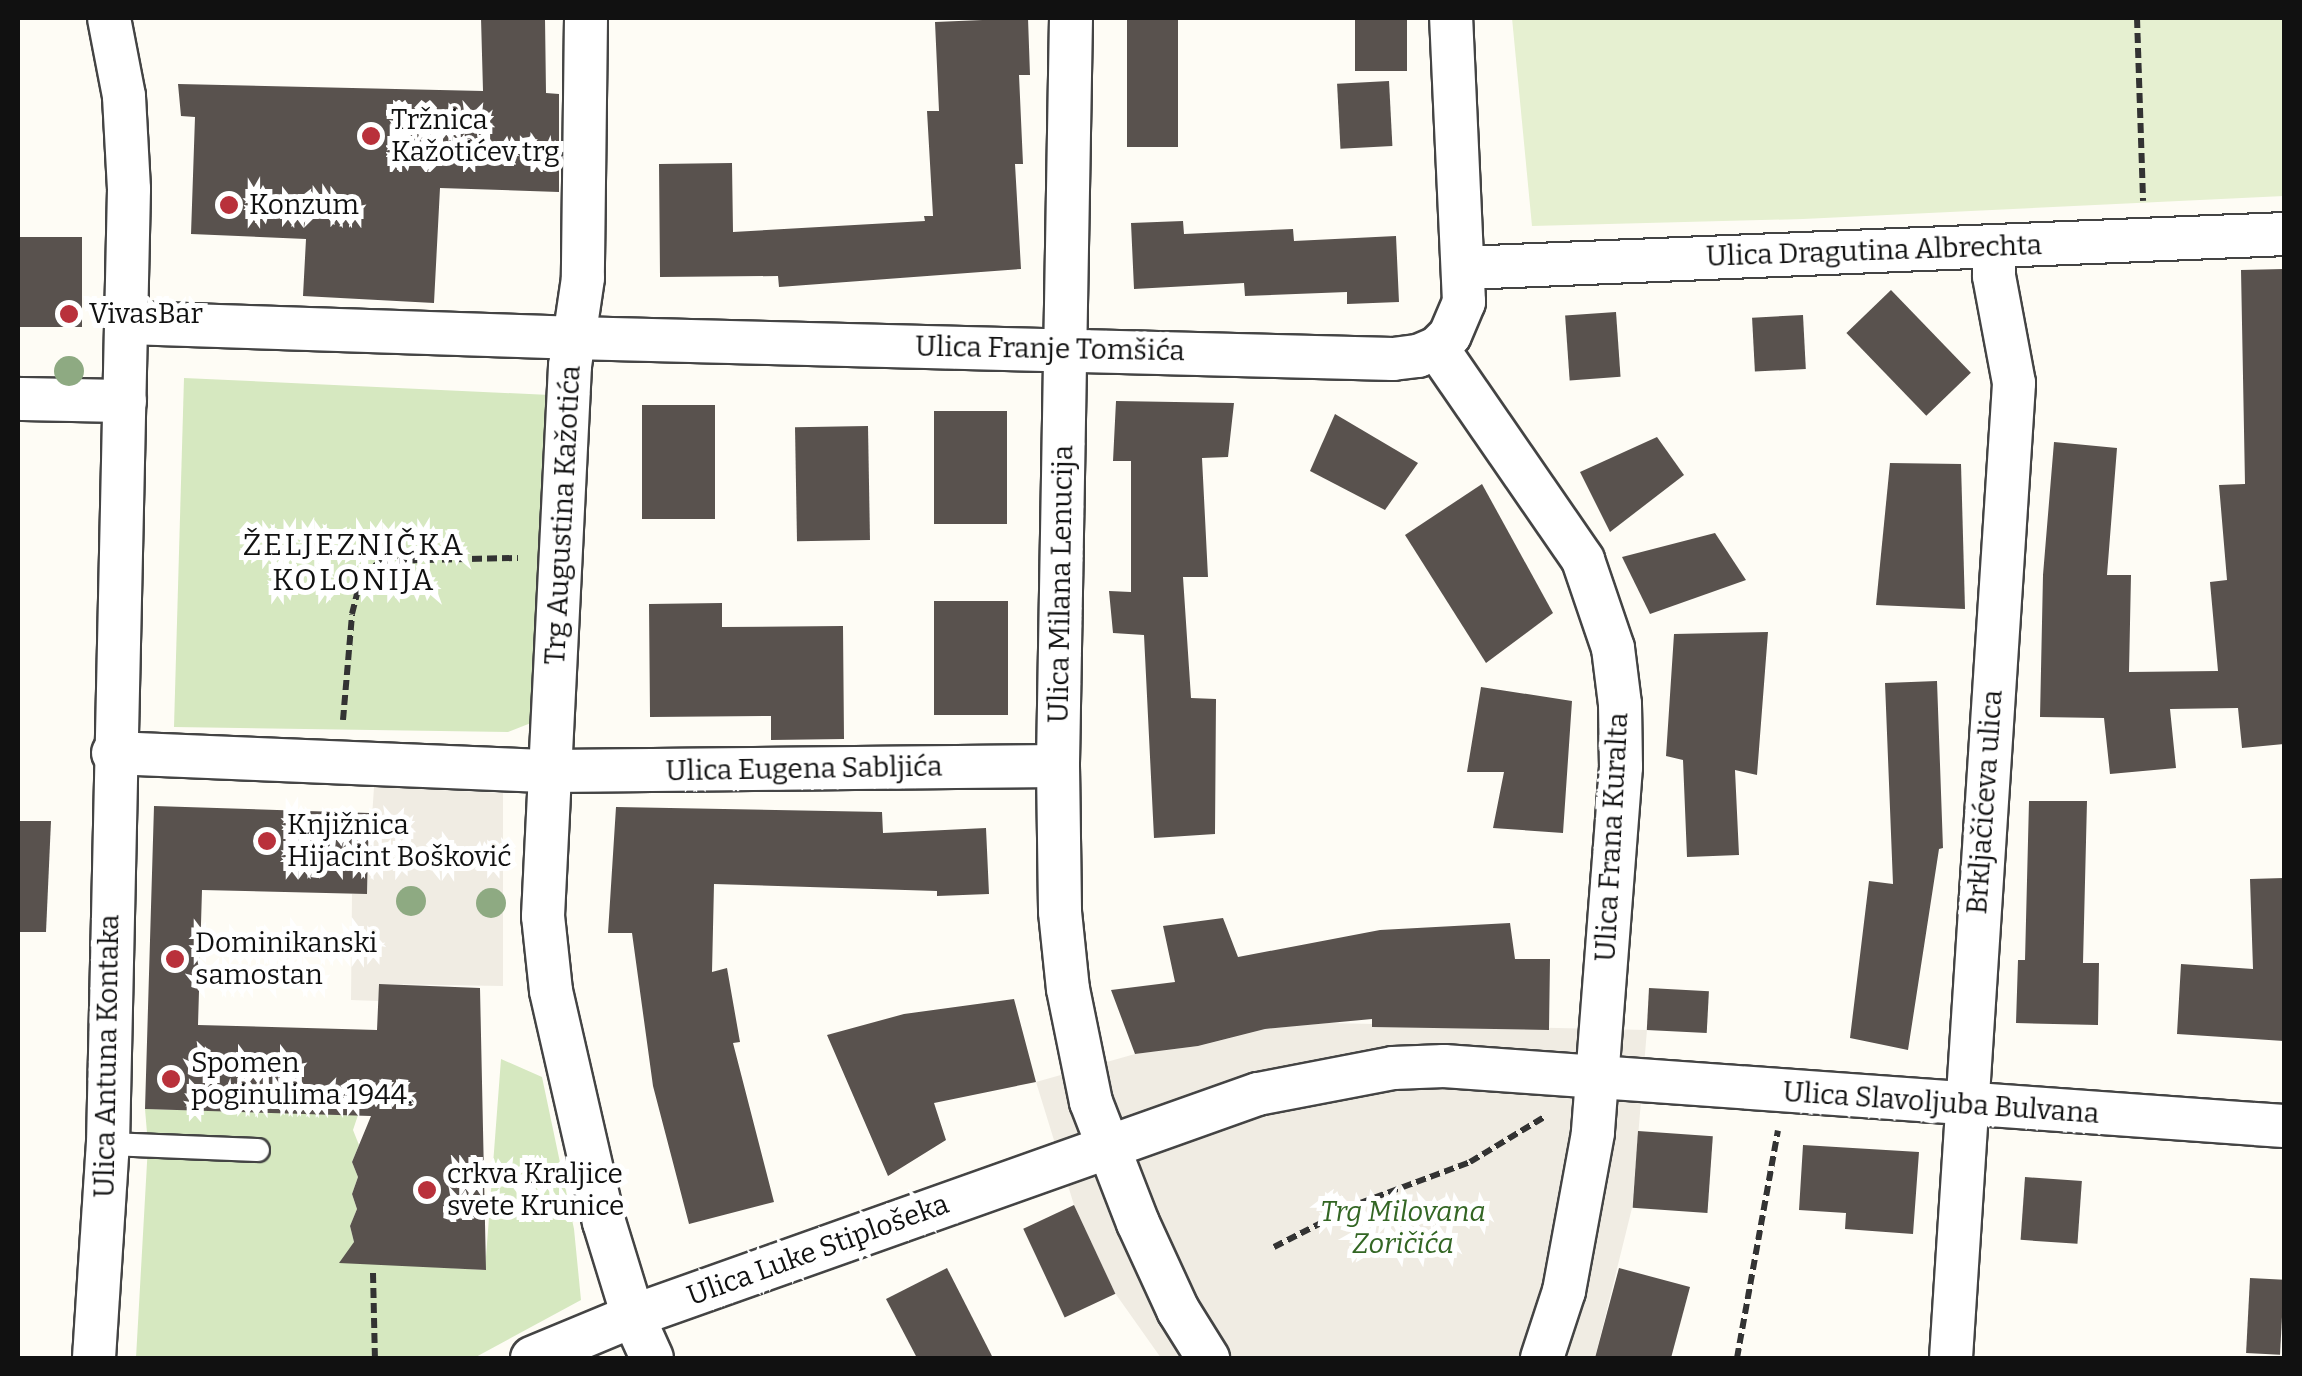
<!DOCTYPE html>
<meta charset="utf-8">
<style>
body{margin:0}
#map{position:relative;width:2302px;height:1376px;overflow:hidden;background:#fefcf5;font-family:Bitter,serif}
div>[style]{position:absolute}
.green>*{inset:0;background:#d6e8c0}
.pitch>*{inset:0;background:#e6f0d1}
.plaza>*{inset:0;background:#f0ece3}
.building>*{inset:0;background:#59524e;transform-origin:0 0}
.path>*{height:6px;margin-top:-3px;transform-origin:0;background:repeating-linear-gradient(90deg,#333 0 10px,transparent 0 15px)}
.roads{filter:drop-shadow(2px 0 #444) drop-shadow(-2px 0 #444) drop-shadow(0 2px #444) drop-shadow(0 -2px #444)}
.lane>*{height:22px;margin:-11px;padding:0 11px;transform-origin:11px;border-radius:11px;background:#fff}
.street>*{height:42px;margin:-21px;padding:0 21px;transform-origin:21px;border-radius:21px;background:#fff}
.trees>*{width:30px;height:30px;margin:-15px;border-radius:50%;background:#8eaa82}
.dots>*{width:28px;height:28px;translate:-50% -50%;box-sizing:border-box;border:5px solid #fff;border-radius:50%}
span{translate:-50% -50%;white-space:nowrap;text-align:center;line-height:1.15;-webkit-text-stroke:10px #fff;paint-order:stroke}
.poi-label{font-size:28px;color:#111}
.left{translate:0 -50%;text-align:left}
.street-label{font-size:28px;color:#111}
.park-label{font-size:28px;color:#336624;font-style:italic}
.neighbourhood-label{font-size:30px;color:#111;letter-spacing:2.5px}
.frame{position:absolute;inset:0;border:20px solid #111;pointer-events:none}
</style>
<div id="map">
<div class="green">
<i style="clip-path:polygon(184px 378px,550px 395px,531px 723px,508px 732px,174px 727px)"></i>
<i style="clip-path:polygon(501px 1059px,542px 1077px,574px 1229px,581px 1300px,474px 1358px,136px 1358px,148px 1145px,145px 1109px,358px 1115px,353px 1130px,359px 1145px,352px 1162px,358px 1177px,352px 1194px,357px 1209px,350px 1226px,354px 1242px,349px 1262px,485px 1270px)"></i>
</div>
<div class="pitch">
<i style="clip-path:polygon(1512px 18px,2284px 18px,2284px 196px,1803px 219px,1532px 226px)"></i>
</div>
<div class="plaza">
<i style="clip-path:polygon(374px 787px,503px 793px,503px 986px,380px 984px,378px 1001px,351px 1000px,352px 894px,367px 893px)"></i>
<i style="clip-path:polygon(1328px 1023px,1647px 1030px,1632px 1208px,1595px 1358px,1161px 1358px,1115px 1293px,1074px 1205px,1036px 1082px,1135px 1054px,1199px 1046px,1265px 1029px)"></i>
</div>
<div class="building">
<i style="clip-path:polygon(481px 18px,545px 18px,546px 93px,559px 94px,559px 192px,440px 188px,434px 303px,303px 296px,306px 239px,191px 234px,195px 117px,181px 116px,178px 84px,483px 91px)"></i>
<i style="clip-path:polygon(1028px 18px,1030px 75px,1019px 75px,1023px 164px,1015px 164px,1021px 269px,779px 287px,778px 276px,660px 277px,659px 164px,732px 163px,733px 232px,925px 221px,924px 216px,933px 216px,927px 111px,939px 111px,935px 22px)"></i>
<i style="left:1127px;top:18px;width:51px;height:129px"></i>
<i style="left:1355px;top:18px;width:52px;height:53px"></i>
<i style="left:1389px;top:81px;width:65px;height:52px;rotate:87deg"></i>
<i style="clip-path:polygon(1183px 221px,1184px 234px,1293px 229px,1294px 241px,1396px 236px,1399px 302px,1347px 304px,1347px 292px,1245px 296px,1244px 283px,1134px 289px,1131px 223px)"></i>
<i style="left:18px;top:237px;width:64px;height:90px"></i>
<i style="clip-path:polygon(2284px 269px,2284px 744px,2242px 748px,2238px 708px,2170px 709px,2176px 768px,2110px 774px,2104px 718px,2040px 717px,2043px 575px,2054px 442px,2117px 448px,2107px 575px,2131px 575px,2129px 672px,2218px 671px,2210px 582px,2227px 580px,2219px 485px,2245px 484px,2241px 270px)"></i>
<i style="left:1891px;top:290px;width:115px;height:62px;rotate:46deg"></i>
<i style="left:1616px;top:312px;width:65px;height:51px;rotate:86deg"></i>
<i style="left:1803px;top:315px;width:54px;height:51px;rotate:87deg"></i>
<i style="clip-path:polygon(1116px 401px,1234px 403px,1228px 457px,1202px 458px,1208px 577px,1183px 577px,1191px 698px,1216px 699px,1215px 834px,1154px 838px,1144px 635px,1113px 633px,1109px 591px,1131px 592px,1131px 461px,1113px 461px)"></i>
<i style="left:642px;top:405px;width:73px;height:114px"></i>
<i style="left:934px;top:411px;width:73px;height:113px"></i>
<i style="clip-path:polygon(1335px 414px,1418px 463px,1385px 510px,1310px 471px)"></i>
<i style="left:868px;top:426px;width:114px;height:73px;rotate:89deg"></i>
<i style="clip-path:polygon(1657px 437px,1684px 475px,1610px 532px,1580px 472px)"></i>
<i style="clip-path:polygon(1890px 463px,1961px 464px,1965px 609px,1876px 605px)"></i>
<i style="clip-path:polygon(1482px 484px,1553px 613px,1486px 663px,1405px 535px)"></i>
<i style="clip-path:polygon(1715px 533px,1746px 580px,1650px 614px,1622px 557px)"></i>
<i style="left:1008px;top:601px;width:114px;height:74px;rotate:90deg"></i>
<i style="clip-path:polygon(722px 603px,722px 627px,843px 626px,844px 739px,771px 740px,771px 716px,650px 717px,649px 604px)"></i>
<i style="clip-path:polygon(1768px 632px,1757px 775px,1735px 770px,1739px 855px,1687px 857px,1683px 760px,1666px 756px,1674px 634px)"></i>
<i style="clip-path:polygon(1937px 681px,1943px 848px,1939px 849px,1908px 1050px,1850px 1038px,1869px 881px,1893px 884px,1885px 683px)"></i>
<i style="clip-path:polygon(1481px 687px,1572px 701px,1563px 833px,1493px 828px,1504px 772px,1467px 772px)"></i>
<i style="clip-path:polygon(2029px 801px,2087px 801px,2083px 963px,2099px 963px,2098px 1025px,2016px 1023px,2018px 960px,2025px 960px)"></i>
<i style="clip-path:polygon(154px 806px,369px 813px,367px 894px,202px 890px,198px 1025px,377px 1030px,379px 984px,480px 988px,486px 1270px,339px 1263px,354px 1242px,350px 1226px,357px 1209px,352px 1194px,358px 1177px,352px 1162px,371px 1116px,145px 1109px)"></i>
<i style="clip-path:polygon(616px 807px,882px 812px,883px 833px,986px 828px,989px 894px,937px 896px,937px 891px,714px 884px,712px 972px,727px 968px,740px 1042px,733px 1043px,774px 1202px,689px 1224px,653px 1086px,632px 933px,608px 933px)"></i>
<i style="clip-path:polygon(18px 821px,51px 821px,46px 932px,18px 932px)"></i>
<i style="clip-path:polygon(2284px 878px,2284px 1041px,2177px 1034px,2181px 964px,2253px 969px,2250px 879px)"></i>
<i style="clip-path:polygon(1223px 918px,1238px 957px,1380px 930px,1510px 923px,1515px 959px,1550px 959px,1549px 1030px,1372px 1027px,1372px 1019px,1265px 1029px,1198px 1046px,1135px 1054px,1111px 990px,1175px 982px,1163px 926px)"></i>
<i style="left:1649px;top:988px;width:60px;height:42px;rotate:3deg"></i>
<i style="clip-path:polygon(1014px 999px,1036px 1082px,934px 1103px,946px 1140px,888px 1176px,827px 1035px,904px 1014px)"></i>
<i style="left:1638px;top:1131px;width:75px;height:77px;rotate:4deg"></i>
<i style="clip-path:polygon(1803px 1145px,1919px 1152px,1913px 1234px,1845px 1229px,1846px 1213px,1799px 1210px)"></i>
<i style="left:2025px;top:1177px;width:57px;height:63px;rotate:4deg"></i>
<i style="left:1074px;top:1205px;width:98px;height:56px;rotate:65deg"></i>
<i style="clip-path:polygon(947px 1268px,993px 1358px,917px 1358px,886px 1299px)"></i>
<i style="clip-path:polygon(1619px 1268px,1690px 1287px,1671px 1358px,1595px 1358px)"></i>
<i style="left:2250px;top:1278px;width:34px;height:75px;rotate:3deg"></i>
</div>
<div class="path">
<i style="left:2137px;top:18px;width:183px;rotate:88.1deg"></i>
<i style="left:343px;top:720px;width:106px;rotate:-85.1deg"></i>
<i style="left:352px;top:614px;width:41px;rotate:-76deg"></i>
<i style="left:362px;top:574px;width:24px;rotate:-33deg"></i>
<i style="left:382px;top:561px;width:136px;rotate:-1.3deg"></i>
<i style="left:1274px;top:1247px;width:97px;rotate:-27.1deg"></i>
<i style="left:1360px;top:1203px;width:117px;rotate:-20.4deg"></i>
<i style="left:1470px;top:1162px;width:89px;rotate:-31.2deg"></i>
<i style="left:373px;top:1273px;width:85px;rotate:88.7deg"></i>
<i style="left:1737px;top:1358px;width:231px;rotate:-79.8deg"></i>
</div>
<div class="roads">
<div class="lane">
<i style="left:108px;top:1144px;width:150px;rotate:2.3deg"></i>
</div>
<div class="street">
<i style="left:586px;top:18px;width:260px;rotate:90.7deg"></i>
<i style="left:583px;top:278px;width:89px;rotate:98.4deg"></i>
<i style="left:570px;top:366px;width:551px;rotate:92.81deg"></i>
<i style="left:543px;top:916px;width:75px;rotate:83.9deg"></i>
<i style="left:551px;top:991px;width:237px;rotate:77.1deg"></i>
<i style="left:604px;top:1222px;width:98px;rotate:72.9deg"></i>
<i style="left:633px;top:1316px;width:46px;rotate:65.7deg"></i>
<i style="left:1071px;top:18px;width:748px;rotate:91deg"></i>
<i style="left:1058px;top:766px;width:146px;rotate:89.2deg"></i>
<i style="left:1060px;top:912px;width:77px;rotate:84.1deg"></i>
<i style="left:1068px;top:989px;width:115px;rotate:78.5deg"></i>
<i style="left:1091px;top:1102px;width:130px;rotate:68.8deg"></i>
<i style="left:1138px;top:1223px;width:96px;rotate:65.3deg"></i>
<i style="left:1178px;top:1310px;width:57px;rotate:58deg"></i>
<i style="left:1464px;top:268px;width:821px;rotate:-2.37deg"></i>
<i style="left:127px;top:323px;width:446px;rotate:1.9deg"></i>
<i style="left:573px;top:338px;width:820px;rotate:1.47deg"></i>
<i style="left:1393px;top:359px;width:25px;rotate:-7deg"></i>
<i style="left:1418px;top:356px;width:21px;rotate:-23deg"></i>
<i style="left:1437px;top:348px;width:18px;rotate:-45deg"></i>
<i style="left:1450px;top:335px;width:36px;rotate:-67deg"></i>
<i style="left:1464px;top:302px;width:284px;rotate:-92.6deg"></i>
<i style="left:1437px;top:348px;width:257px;rotate:55.4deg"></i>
<i style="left:1583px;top:560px;width:93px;rotate:71.2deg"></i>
<i style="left:1613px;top:648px;width:56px;rotate:82.9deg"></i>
<i style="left:1620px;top:704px;width:63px;rotate:89.1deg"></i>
<i style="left:1621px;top:767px;width:367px;rotate:94.4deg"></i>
<i style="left:1593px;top:1133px;width:161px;rotate:100.4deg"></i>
<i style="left:1564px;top:1291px;width:71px;rotate:108.2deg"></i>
<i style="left:18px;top:399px;width:107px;rotate:1.1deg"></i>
<i style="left:113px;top:753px;width:437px;rotate:2.4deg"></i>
<i style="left:550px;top:771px;width:508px;rotate:-0.56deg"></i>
<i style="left:94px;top:1358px;width:214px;rotate:-86.3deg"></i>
<i style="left:108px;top:1144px;width:955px;rotate:-88.74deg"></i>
<i style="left:129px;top:189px;width:93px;rotate:-93.1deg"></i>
<i style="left:124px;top:96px;width:79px;rotate:-100.9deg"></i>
<i style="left:532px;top:1358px;width:109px;rotate:-22.6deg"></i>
<i style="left:633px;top:1316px;width:663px;rotate:-19.56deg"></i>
<i style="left:1258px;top:1094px;width:137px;rotate:-10.9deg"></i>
<i style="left:1393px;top:1068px;width:51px;rotate:-2.2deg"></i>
<i style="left:1444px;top:1066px;width:842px;rotate:4.09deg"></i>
<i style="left:1951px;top:1358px;width:977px;rotate:-86.3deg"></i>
<i style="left:2014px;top:383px;width:109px;rotate:-100.6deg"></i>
<i style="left:1994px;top:276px;width:30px;rotate:-90deg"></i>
</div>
</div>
<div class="trees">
<i style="left:69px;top:371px"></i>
<i style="left:411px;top:901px"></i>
<i style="left:491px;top:903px"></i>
</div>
<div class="dots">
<i style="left:371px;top:136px;background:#b9313b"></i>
<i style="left:229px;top:205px;background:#b9313b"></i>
<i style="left:69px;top:314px;background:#b9313b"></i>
<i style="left:267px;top:841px;background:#b9313b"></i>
<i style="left:175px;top:959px;background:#b9313b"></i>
<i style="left:171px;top:1079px;background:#b9313b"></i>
<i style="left:427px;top:1190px;background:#b9313b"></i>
</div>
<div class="poi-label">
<span class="left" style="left:391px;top:136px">Tržnica<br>Kažotićev trg</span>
<span class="left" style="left:249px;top:205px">Konzum</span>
<span class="left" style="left:89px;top:314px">VivasBar</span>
<span class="left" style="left:287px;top:841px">Knjižnica<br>Hijacint Bošković</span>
<span class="left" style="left:195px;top:959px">Dominikanski<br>samostan</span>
<span class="left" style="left:191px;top:1079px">Spomen<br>poginulima 1944.</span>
<span class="left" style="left:447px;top:1190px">crkva Kraljice<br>svete Krunice</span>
</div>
<div class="street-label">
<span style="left:1874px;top:251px;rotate:-2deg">Ulica Dragutina Albrechta</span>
<span style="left:1050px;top:349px;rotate:1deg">Ulica Franje Tomšića</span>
<span style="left:563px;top:515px;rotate:-87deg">Trg Augustina Kažotića</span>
<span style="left:1061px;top:584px;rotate:-89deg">Ulica Milana Lenucija</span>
<span style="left:804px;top:769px;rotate:-1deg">Ulica Eugena Sabljića</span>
<span style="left:1985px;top:802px;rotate:-86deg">Brkljačićeva ulica</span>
<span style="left:1612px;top:837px;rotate:-87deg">Ulica Frana Kuralta</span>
<span style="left:107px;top:1056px;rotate:-89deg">Ulica Antuna Kontaka</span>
<span style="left:1941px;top:1103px;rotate:4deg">Ulica Slavoljuba Bulvana</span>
<span style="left:818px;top:1250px;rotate:-20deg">Ulica Luke Stiplošeka</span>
</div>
<div class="park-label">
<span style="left:1403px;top:1228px">Trg Milovana<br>Zoričića</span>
</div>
<div class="neighbourhood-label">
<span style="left:354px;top:562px">ŽELJEZNIČKA<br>KOLONIJA</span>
</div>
<div class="frame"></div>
</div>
